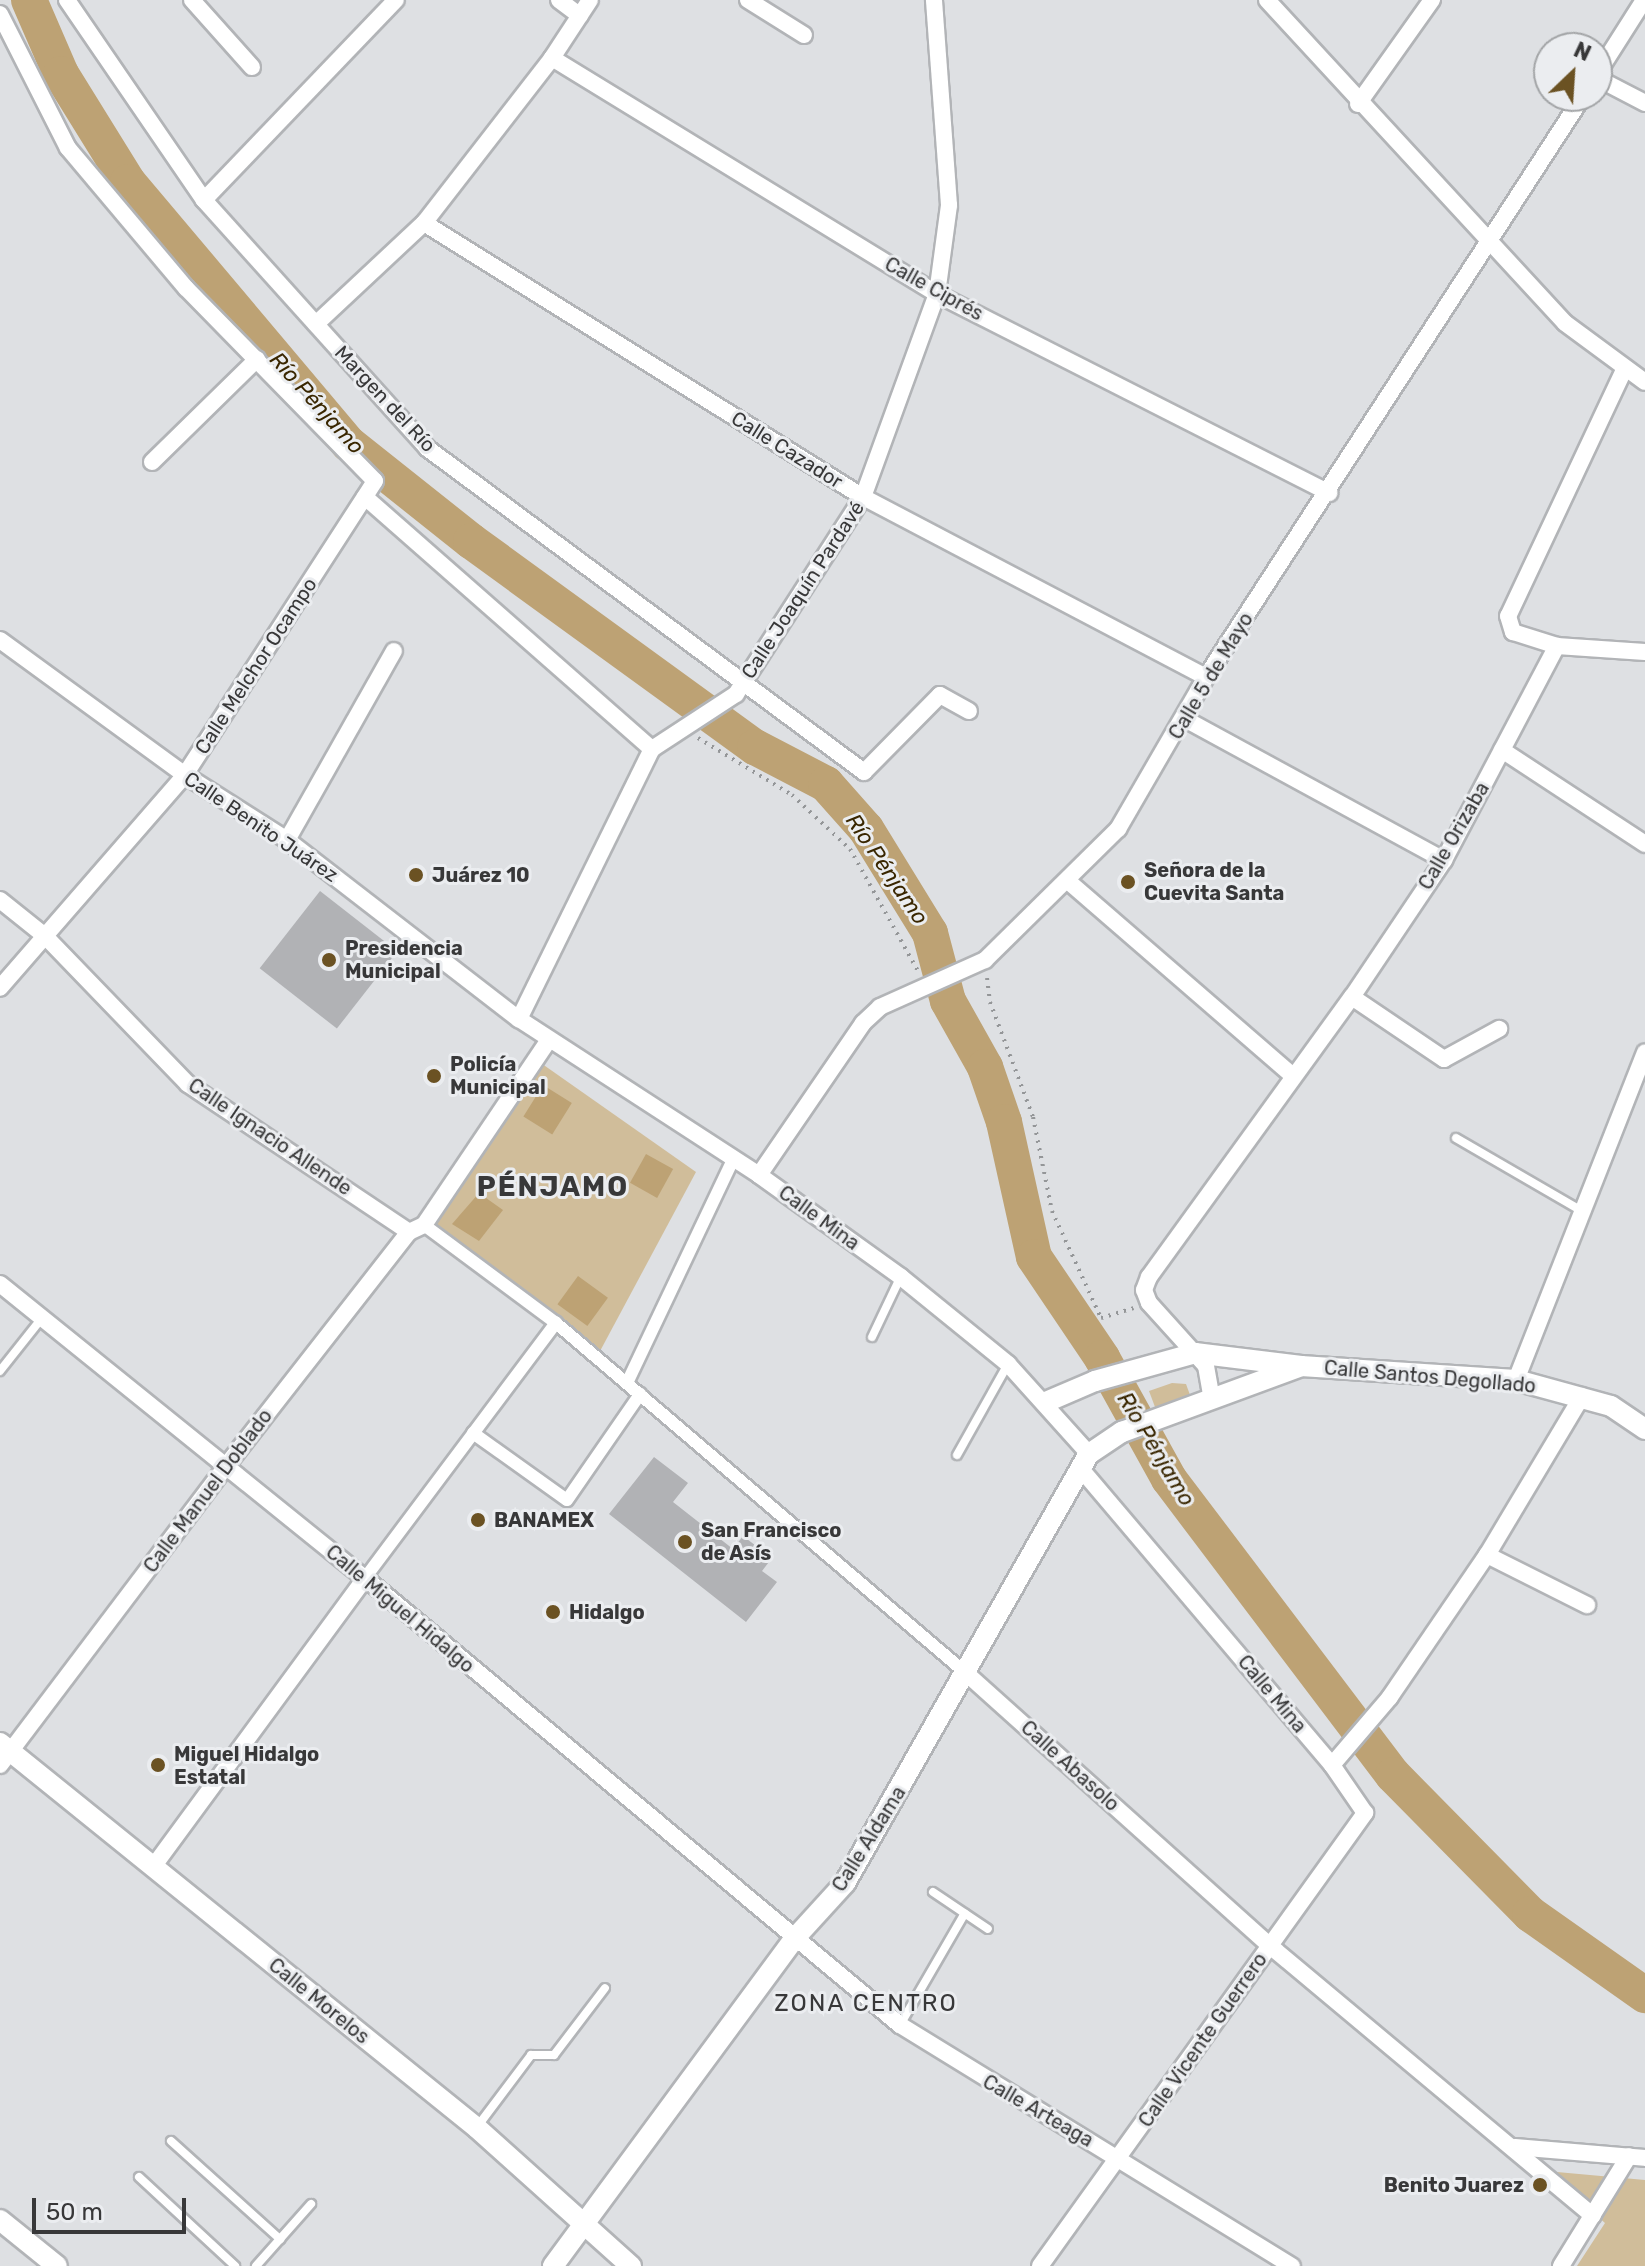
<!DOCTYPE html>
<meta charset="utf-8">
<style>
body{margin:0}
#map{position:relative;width:1645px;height:2266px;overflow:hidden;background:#dee0e3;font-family:Rubik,sans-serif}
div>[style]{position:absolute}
.green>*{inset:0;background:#d0bd9a}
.water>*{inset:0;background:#bda274;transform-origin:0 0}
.river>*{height:36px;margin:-18px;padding:0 18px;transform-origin:18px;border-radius:18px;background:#bda274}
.building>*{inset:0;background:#b1b2b5;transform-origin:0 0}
.path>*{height:4px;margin-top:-2px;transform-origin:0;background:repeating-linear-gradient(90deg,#949698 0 2px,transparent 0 8px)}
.roads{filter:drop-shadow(2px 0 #b2b4b7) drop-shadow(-2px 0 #b2b4b7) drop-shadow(0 2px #b2b4b7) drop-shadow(0 -2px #b2b4b7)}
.service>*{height:8px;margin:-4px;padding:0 4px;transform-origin:4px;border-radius:4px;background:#fff}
.pedestrian>*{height:12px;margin:-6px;padding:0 6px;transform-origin:6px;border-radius:6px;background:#fff}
.minor>*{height:16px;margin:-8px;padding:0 8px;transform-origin:8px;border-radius:8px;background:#fff}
.tertiary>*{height:20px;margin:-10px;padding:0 10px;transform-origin:10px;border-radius:10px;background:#fff}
.dots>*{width:22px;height:22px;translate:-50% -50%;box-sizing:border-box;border:4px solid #ebedf0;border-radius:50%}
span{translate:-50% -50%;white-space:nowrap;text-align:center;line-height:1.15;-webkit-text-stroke:6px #ebedf0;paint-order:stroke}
.street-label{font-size:20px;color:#383839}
.poi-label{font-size:20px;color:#383839;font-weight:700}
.left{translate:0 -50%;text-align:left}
.right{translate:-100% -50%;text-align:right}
.water-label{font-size:22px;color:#392600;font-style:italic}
.quarter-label{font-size:24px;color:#383839;letter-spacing:2px}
.district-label{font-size:28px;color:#383839;font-weight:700;letter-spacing:2px}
.north{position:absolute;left:1533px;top:32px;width:80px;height:80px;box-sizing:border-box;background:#ebedf0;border:2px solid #a3a5a7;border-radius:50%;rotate:25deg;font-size:22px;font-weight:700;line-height:32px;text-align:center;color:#383839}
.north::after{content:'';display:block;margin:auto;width:28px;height:36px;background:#6b5223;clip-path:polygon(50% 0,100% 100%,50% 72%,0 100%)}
.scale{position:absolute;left:32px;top:2198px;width:154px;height:36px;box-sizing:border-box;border:4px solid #383839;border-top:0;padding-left:10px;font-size:24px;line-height:28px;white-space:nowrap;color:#383839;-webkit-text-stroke:6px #ebedf0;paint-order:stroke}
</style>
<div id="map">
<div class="green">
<i style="clip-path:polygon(538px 1061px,696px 1172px,599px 1353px,431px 1228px)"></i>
<i style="clip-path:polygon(1172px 1383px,1186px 1384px,1190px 1395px,1184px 1405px,1158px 1415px,1149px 1391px)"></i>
<i style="clip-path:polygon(1546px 2171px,1645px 2180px,1645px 2266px,1577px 2266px,1605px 2223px)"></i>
</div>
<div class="water">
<i style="left:543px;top:1085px;width:34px;height:37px;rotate:32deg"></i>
<i style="left:646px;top:1154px;width:31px;height:33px;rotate:29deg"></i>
<i style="clip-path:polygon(479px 1193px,503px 1210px,479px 1241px,452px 1224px)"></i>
<i style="left:578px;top:1276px;width:37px;height:35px;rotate:36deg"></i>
</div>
<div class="river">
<i style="left:29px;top:0;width:81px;rotate:66.6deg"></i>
<i style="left:61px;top:74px;width:127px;rotate:58.2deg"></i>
<i style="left:128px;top:182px;width:343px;rotate:49.9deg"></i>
<i style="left:349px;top:444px;width:156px;rotate:38.5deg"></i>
<i style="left:471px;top:541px;width:351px;rotate:36deg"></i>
<i style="left:755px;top:747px;width:80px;rotate:27.5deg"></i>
<i style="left:826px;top:784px;width:60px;rotate:48.4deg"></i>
<i style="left:866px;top:829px;width:122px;rotate:58.4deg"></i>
<i style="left:930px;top:933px;width:70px;rotate:75.2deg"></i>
<i style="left:948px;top:1001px;width:76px;rotate:60.7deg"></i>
<i style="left:985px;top:1067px;width:58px;rotate:70.9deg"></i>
<i style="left:1004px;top:1122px;width:138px;rotate:77.5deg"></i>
<i style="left:1034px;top:1257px;width:122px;rotate:56deg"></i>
<i style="left:1102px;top:1358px;width:138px;rotate:61deg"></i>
<i style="left:1169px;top:1479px;width:371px;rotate:52.9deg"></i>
<i style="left:1393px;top:1775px;width:195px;rotate:45.4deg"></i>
<i style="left:1530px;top:1914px;width:141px;rotate:35.2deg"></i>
</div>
<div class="building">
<i style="left:320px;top:891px;width:98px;height:98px;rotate:38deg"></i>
<i style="clip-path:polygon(654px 1457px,688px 1483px,673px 1502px,733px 1549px,743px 1536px,772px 1558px,762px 1571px,777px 1582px,746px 1622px,609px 1514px)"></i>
</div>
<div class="path">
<i style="left:698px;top:738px;width:110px;rotate:31.2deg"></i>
<i style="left:792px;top:795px;width:79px;rotate:43deg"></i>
<i style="left:850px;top:849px;width:142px;rotate:60.9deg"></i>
<i style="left:987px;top:978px;width:24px;rotate:83deg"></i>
<i style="left:990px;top:1002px;width:123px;rotate:69.5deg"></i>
<i style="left:1033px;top:1117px;width:96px;rotate:78.6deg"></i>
<i style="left:1052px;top:1211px;width:118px;rotate:65.4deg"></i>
<i style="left:1101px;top:1318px;width:34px;rotate:-17deg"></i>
</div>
<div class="roads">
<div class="service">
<i style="left:1456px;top:1138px;width:146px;rotate:30.1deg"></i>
<i style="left:872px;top:1337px;width:65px;rotate:-64.6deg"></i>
<i style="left:0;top:1371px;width:68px;rotate:-51.6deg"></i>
<i style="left:957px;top:1455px;width:104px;rotate:-60.7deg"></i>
<i style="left:933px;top:1892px;width:66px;rotate:33.9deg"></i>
<i style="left:900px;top:2025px;width:129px;rotate:-59.9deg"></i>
<i style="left:477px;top:2127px;width:90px;rotate:-53.1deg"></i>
<i style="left:531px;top:2055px;width:23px"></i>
<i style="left:554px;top:2055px;width:84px;rotate:-52.7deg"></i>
<i style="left:171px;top:2141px;width:147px;rotate:42deg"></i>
<i style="left:139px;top:2177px;width:131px;rotate:42.8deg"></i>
<i style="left:256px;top:2266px;width:83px;rotate:-48.4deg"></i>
</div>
<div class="pedestrian">
<i style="left:424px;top:1225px;width:164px;rotate:36.6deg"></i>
<i style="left:556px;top:1323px;width:540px;rotate:40.5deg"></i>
<i style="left:627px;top:1383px;width:249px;rotate:-64.6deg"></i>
<i style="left:473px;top:1433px;width:115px;rotate:35.5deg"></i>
<i style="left:567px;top:1500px;width:129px;rotate:-55.4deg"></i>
<i style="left:365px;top:1578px;width:319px;rotate:-53.2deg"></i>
</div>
<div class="minor">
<i style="left:67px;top:0;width:242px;rotate:55.6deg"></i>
<i style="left:204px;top:200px;width:334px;rotate:48deg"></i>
<i style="left:427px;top:448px;width:544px;rotate:36.55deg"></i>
<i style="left:864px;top:772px;width:108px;rotate:-45.4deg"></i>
<i style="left:940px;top:695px;width:33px;rotate:29deg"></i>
<i style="left:192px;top:0;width:90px;rotate:48.2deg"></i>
<i style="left:559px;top:0;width:26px;rotate:37deg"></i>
<i style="left:748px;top:0;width:66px;rotate:32deg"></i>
<i style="left:1267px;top:0;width:439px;rotate:47.3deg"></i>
<i style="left:1565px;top:323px;width:99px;rotate:36.4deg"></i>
<i style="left:0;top:14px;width:150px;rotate:63.1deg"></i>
<i style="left:68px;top:148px;width:183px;rotate:49.9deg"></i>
<i style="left:186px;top:288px;width:270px;rotate:45.6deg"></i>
<i style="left:375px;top:481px;width:350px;rotate:122.9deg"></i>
<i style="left:185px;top:775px;width:282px;rotate:131deg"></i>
<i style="left:552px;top:58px;width:452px;rotate:31.5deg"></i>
<i style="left:937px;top:294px;width:440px;rotate:26.9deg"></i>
<i style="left:1597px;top:74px;width:88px;rotate:-57.6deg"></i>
<i style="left:1597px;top:78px;width:54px;rotate:27.5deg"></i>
<i style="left:1358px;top:104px;width:128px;rotate:-54.6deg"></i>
<i style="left:204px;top:200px;width:277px;rotate:-46.2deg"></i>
<i style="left:424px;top:223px;width:517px;rotate:31.97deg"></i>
<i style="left:863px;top:497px;width:387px;rotate:27.7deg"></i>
<i style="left:316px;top:324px;width:148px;rotate:-43.1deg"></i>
<i style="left:424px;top:223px;width:209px;rotate:-52.2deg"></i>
<i style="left:552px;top:58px;width:69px;rotate:-56.8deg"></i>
<i style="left:1624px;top:370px;width:272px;rotate:115.2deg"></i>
<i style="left:1508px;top:616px;width:17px;rotate:73deg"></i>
<i style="left:1513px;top:632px;width:46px;rotate:17.7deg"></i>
<i style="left:1557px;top:646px;width:88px;rotate:3.9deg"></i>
<i style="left:152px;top:462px;width:147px;rotate:-44.4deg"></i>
<i style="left:365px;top:497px;width:382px;rotate:41.3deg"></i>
<i style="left:0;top:640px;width:229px;rotate:36.1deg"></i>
<i style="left:185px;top:775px;width:121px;rotate:32.5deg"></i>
<i style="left:287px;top:840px;width:293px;rotate:37.7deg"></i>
<i style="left:519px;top:1019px;width:286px;rotate:33deg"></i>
<i style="left:759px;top:1175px;width:175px;rotate:35.7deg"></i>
<i style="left:901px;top:1277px;width:138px;rotate:39.1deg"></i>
<i style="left:1008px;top:1364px;width:121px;rotate:48deg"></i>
<i style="left:1185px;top:719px;width:295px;rotate:28.6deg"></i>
<i style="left:1502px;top:750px;width:171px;rotate:33.3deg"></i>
<i style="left:287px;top:840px;width:217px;rotate:-60.5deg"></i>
<i style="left:1069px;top:882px;width:296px;rotate:40.9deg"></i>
<i style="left:0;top:900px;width:58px;rotate:38.7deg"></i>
<i style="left:45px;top:936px;width:206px;rotate:46deg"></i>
<i style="left:188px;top:1084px;width:266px;rotate:33.8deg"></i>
<i style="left:1352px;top:997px;width:111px;rotate:34deg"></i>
<i style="left:1444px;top:1059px;width:63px;rotate:-28.6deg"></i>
<i style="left:519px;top:1019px;width:301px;rotate:-63.8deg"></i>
<i style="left:652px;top:749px;width:100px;rotate:-33.2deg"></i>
<i style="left:736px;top:694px;width:234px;rotate:-57.2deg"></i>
<i style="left:863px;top:497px;width:216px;rotate:-70deg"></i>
<i style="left:937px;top:294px;width:90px;rotate:-82.3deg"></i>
<i style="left:949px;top:205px;width:206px;rotate:-94.2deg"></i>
<i style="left:759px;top:1175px;width:184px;rotate:-55.6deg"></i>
<i style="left:863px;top:1023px;width:23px;rotate:-43deg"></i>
<i style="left:880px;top:1007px;width:115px;rotate:-24.1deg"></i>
<i style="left:985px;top:960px;width:187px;rotate:-44.6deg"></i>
<i style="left:1118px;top:829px;width:176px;rotate:-59.9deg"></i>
<i style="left:1206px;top:677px;width:693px;rotate:-57.02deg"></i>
<i style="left:0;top:1284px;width:469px;rotate:38.9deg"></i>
<i style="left:365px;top:1578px;width:697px;rotate:39.88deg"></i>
<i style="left:900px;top:2025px;width:460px;rotate:31.6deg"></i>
<i style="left:1516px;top:1380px;width:352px;rotate:-68.5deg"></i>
<i style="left:1212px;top:1400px;width:35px;rotate:-100deg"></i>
<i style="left:1206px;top:1366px;width:85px;rotate:-132.1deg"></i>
<i style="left:1149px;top:1303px;width:14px;rotate:-111deg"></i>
<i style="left:1144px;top:1290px;width:14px;rotate:-69deg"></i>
<i style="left:1149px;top:1277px;width:346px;rotate:-54.1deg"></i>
<i style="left:1352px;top:997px;width:165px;rotate:-56.1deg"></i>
<i style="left:1444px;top:860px;width:242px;rotate:-62.2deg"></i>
<i style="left:1487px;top:1555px;width:112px;rotate:26.6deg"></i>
<i style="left:967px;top:1674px;width:406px;rotate:41.9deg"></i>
<i style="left:1269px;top:1945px;width:422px;rotate:39.9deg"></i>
<i style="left:0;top:1765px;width:375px;rotate:-52.9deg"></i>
<i style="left:226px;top:1466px;width:297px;rotate:-52deg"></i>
<i style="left:409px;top:1232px;width:17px;rotate:-25deg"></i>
<i style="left:424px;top:1225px;width:223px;rotate:-56deg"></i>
<i style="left:1332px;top:1765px;width:89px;rotate:-49.5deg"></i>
<i style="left:1390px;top:1697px;width:172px;rotate:-55.7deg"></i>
<i style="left:1487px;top:1555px;width:185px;rotate:-59.1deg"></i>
<i style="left:153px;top:1867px;width:358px;rotate:-53.7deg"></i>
<i style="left:1515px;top:2147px;width:130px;rotate:4.8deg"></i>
<i style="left:1040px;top:2266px;width:558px;rotate:-54.34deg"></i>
<i style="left:1365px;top:1813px;width:58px;rotate:-124.5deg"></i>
<i style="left:1332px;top:1765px;width:390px;rotate:-130.3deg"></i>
<i style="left:1561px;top:2266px;width:129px;rotate:-58.3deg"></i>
</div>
<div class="tertiary">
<i style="left:1046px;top:1402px;width:53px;rotate:-23.2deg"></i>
<i style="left:1095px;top:1381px;width:104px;rotate:-15.6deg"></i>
<i style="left:1195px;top:1353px;width:107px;rotate:7deg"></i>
<i style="left:1301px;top:1366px;width:215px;rotate:3.7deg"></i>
<i style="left:1516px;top:1380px;width:98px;rotate:15.3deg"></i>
<i style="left:1611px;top:1406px;width:41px;rotate:34.1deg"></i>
<i style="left:0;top:1743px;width:613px;rotate:38.91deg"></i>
<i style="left:477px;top:2128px;width:207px;rotate:41.9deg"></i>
<i style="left:0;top:2220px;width:73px;rotate:38.9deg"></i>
<i style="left:553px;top:2266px;width:405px;rotate:-53.6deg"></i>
<i style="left:793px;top:1940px;width:77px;rotate:-47.6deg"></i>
<i style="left:845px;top:1883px;width:494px;rotate:-60.4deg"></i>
<i style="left:1089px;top:1454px;width:40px;rotate:-34deg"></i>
<i style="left:1122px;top:1432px;width:191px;rotate:-20.2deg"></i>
</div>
</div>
<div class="dots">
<i style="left:416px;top:875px;background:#6b5223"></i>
<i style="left:1128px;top:882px;background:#6b5223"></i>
<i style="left:329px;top:960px;background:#6b5223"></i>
<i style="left:434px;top:1076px;background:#6b5223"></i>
<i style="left:478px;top:1520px;background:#6b5223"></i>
<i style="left:685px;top:1542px;background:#6b5223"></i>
<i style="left:553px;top:1612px;background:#6b5223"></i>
<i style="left:158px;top:1765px;background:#6b5223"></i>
<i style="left:1540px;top:2185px;background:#6b5223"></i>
</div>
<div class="street-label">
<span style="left:934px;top:289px;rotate:29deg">Calle Ciprés</span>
<span style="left:385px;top:399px;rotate:47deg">Margen del Río</span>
<span style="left:787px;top:450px;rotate:32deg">Calle Cazador</span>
<span style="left:803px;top:590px;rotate:-57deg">Calle Joaquín Pardavé</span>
<span style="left:256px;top:666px;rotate:-57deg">Calle Melchor Ocampo</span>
<span style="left:1211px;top:676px;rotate:-59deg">Calle 5 de Mayo</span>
<span style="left:261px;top:827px;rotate:34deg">Calle Benito Juárez</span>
<span style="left:1454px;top:836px;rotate:-60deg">Calle Orizaba</span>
<span style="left:270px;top:1137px;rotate:34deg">Calle Ignacio Allende</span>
<span style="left:819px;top:1218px;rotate:36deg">Calle Mina</span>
<span style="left:1430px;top:1377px;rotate:5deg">Calle Santos Degollado</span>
<span style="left:208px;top:1491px;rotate:-53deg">Calle Manuel Doblado</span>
<span style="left:400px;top:1609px;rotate:40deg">Calle Miguel Hidalgo</span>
<span style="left:1272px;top:1694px;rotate:50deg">Calle Mina</span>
<span style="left:1070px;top:1766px;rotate:42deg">Calle Abasolo</span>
<span style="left:869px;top:1839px;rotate:-58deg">Calle Aldama</span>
<span style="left:319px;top:2001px;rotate:39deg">Calle Morelos</span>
<span style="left:1203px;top:2040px;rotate:-55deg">Calle Vicente Guerrero</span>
<span style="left:1038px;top:2111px;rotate:30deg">Calle Arteaga</span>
</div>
<div class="poi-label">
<span class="left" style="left:1144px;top:882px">Señora de la<br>Cuevita Santa</span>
<span class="left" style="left:432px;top:875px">Juárez 10</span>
<span class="left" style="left:345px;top:960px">Presidencia<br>Municipal</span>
<span class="left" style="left:450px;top:1076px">Policía<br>Municipal</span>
<span class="left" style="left:494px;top:1520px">BANAMEX</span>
<span class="left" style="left:701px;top:1542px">San Francisco<br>de Asís</span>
<span class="left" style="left:569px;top:1612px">Hidalgo</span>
<span class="left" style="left:174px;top:1766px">Miguel Hidalgo<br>Estatal</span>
<span class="right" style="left:1524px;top:2185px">Benito Juarez</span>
</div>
<div class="water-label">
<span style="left:317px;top:403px;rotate:48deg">Río Pénjamo</span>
<span style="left:887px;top:869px;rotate:56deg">Río Pénjamo</span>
<span style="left:1156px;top:1449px;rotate:59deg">Río Pénjamo</span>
</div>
<div class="quarter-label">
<span style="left:866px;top:2004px">ZONA CENTRO</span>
</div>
<div class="district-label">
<span style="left:553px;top:1187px">PÉNJAMO</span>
</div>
<div class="north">N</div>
<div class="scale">50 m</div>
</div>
